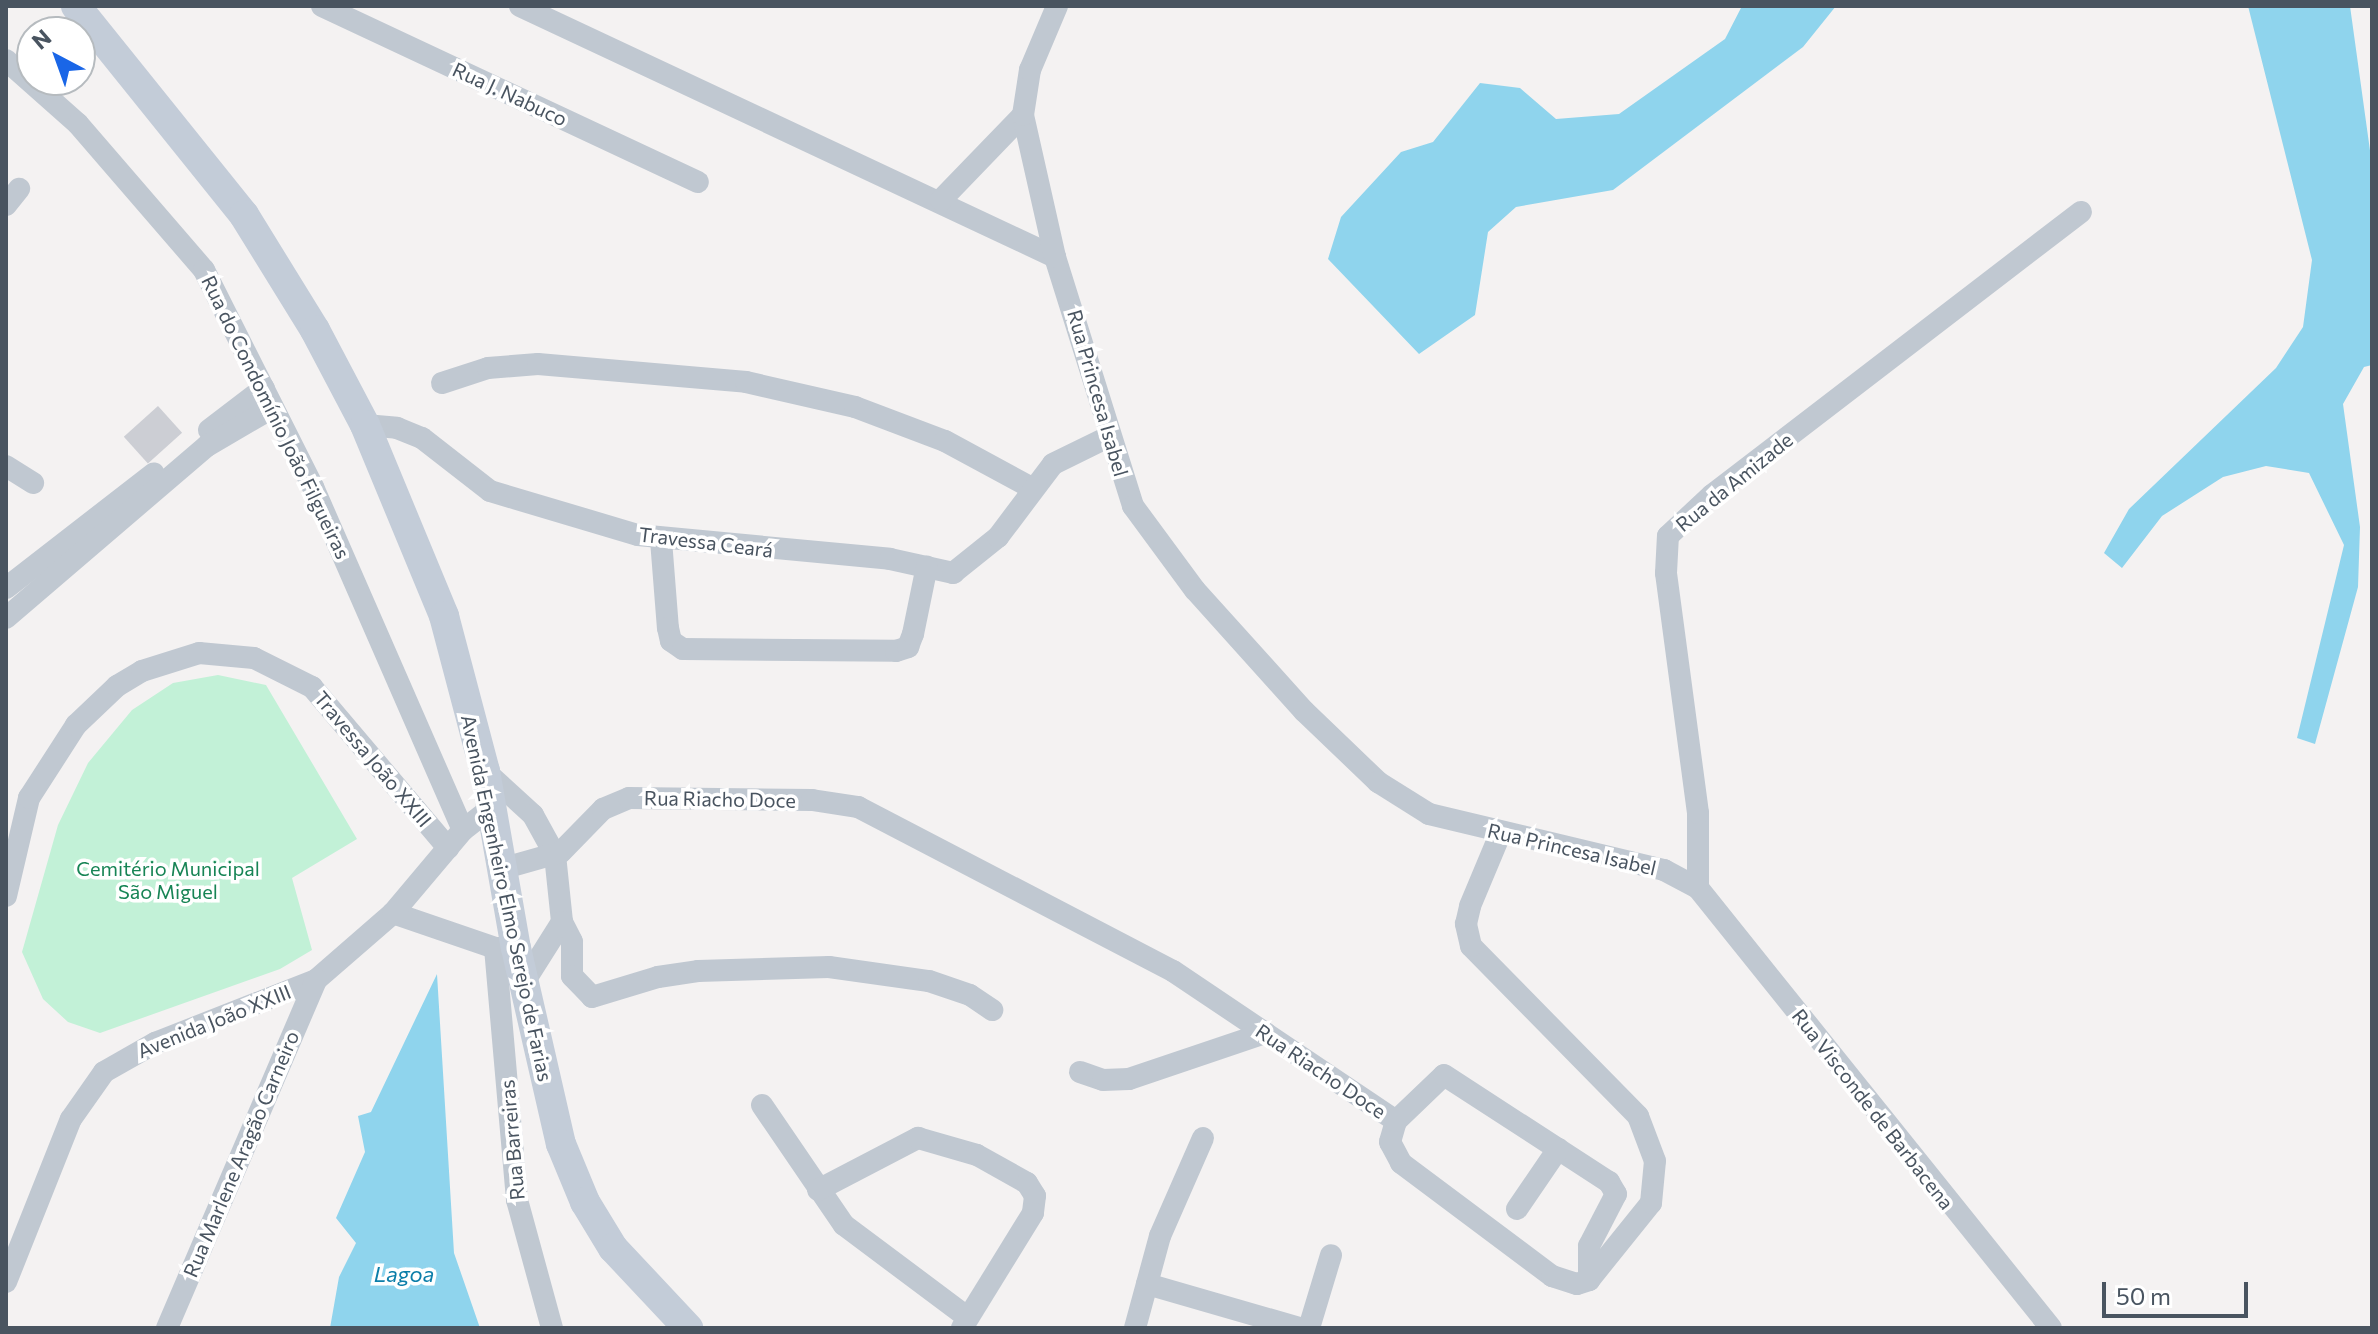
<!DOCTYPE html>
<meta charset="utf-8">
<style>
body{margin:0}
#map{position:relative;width:2378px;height:1334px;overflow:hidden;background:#f4f2f2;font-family:Commissioner,sans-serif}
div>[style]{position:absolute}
.green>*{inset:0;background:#c2f1d7}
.water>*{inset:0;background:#8fd4ed}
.building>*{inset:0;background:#ccced4;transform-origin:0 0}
.minor>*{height:22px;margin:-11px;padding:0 11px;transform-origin:11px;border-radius:11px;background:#c0c8d1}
.secondary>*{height:30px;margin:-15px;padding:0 15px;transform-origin:15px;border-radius:15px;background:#c3ccd8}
span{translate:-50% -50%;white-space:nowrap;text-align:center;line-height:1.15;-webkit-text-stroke:7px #fff;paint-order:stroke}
.street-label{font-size:20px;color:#495460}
.park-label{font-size:20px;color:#178455}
.water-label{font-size:22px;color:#0c7ea9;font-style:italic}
.frame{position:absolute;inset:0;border:8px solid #495460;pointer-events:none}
.north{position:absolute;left:16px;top:16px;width:80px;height:80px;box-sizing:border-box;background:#fff;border:2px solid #b6bbbf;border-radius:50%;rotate:319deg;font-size:22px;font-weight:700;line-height:32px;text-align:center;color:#495460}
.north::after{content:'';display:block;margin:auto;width:28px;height:36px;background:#1a66e7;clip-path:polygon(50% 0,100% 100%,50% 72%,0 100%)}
.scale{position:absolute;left:2102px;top:1282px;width:146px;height:36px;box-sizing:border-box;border:4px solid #495460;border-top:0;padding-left:10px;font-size:24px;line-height:28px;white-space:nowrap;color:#495460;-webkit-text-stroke:6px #fff;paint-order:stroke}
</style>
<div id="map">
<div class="green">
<i style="clip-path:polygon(218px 675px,266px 685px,357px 839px,292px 878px,312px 950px,280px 969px,100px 1033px,68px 1022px,43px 999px,22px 952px,58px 825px,88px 763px,132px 710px,173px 683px)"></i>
</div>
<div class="water">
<i style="clip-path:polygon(1742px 6px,1836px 6px,1803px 47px,1613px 190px,1516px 207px,1488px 232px,1475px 315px,1419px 354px,1328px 259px,1341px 217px,1401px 152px,1433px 142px,1480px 83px,1520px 88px,1556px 119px,1619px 114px,1725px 39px)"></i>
<i style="clip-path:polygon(2248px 6px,2350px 6px,2372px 165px,2372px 365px,2364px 367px,2343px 404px,2360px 527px,2358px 587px,2315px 744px,2297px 738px,2344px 545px,2309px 473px,2266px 466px,2223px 477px,2162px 516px,2122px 568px,2104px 553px,2129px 509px,2276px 368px,2303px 327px,2312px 260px)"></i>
<i style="clip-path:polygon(437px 974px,454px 1253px,480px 1328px,330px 1328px,339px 1277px,356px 1243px,336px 1218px,365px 1152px,358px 1116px,371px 1112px)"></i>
</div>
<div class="building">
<i style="left:158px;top:406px;width:36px;height:46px;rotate:48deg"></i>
</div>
<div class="minor">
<i style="left:322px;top:6px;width:415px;rotate:25.1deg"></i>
<i style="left:520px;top:6px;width:591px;rotate:25.13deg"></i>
<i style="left:1055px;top:257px;width:261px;rotate:72.6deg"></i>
<i style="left:1133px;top:506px;width:104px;rotate:53.6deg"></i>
<i style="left:1195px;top:590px;width:163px;rotate:48deg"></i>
<i style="left:1304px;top:711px;width:103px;rotate:43.8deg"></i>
<i style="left:1378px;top:782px;width:60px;rotate:32.1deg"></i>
<i style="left:1429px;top:814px;width:242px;rotate:13.4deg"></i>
<i style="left:1664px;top:870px;width:38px;rotate:28deg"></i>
<i style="left:1698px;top:888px;width:564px;rotate:51.26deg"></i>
<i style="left:6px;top:60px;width:96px;rotate:41.6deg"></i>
<i style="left:78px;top:124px;width:193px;rotate:49.2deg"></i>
<i style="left:204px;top:270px;width:243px;rotate:63.3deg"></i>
<i style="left:313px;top:487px;width:374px;rotate:66.4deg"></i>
<i style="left:941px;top:200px;width:118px;rotate:-46deg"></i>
<i style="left:6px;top:205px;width:21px;rotate:-51deg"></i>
<i style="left:1055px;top:257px;width:146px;rotate:-102.7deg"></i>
<i style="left:1023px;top:115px;width:46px;rotate:-81.2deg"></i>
<i style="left:1030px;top:70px;width:69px;rotate:-67.1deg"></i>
<i style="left:442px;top:383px;width:48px;rotate:-18.1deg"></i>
<i style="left:488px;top:368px;width:50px;rotate:-4.6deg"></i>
<i style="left:538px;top:364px;width:209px;rotate:4.9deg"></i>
<i style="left:746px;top:382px;width:112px;rotate:12.9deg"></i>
<i style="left:855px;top:407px;width:96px;rotate:20.7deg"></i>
<i style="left:945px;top:441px;width:99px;rotate:28.4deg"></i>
<i style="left:365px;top:425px;width:32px;rotate:5deg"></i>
<i style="left:397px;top:428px;width:27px;rotate:22deg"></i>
<i style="left:422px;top:438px;width:86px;rotate:37.9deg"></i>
<i style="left:490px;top:491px;width:154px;rotate:16.6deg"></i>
<i style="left:638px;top:535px;width:253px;rotate:5.4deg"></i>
<i style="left:890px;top:559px;width:65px;rotate:12.5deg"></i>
<i style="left:953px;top:573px;width:58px;rotate:-38.7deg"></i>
<i style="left:998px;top:537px;width:91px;rotate:-53deg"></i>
<i style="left:1053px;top:464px;width:61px;rotate:-26.1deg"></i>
<i style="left:209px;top:430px;width:69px;rotate:-37.4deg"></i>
<i style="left:6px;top:466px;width:32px;rotate:32deg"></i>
<i style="left:661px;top:540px;width:88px;rotate:85.5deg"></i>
<i style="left:668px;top:628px;width:13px;rotate:77deg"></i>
<i style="left:671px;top:641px;width:14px;rotate:34deg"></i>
<i style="left:683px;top:649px;width:213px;rotate:0.5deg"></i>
<i style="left:896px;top:651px;width:13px;rotate:-18deg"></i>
<i style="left:908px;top:647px;width:14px;rotate:-69deg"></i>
<i style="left:913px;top:634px;width:69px;rotate:-78.4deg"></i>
<i style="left:6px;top:588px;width:187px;rotate:-37.8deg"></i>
<i style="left:6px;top:618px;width:265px;rotate:-40.6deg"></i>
<i style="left:207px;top:446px;width:75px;rotate:-30.3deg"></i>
<i style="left:485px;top:771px;width:65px;rotate:42.5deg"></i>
<i style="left:533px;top:815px;width:46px;rotate:61.2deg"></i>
<i style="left:555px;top:855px;width:67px;rotate:84deg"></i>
<i style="left:562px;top:922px;width:71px;rotate:122.3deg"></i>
<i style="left:501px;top:869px;width:62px;rotate:-15.8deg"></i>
<i style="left:561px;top:852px;width:60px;rotate:-45.7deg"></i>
<i style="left:603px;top:809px;width:28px;rotate:-23deg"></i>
<i style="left:629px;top:798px;width:183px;rotate:0.6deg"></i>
<i style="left:812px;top:800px;width:47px;rotate:8.7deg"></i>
<i style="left:858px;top:807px;width:355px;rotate:27.5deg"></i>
<i style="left:1173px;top:971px;width:269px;rotate:33.9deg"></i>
<i style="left:1396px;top:1121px;width:22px;rotate:106deg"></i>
<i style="left:1390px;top:1142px;width:24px;rotate:62deg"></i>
<i style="left:1401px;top:1163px;width:189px;rotate:36.8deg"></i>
<i style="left:1552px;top:1276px;width:26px;rotate:18deg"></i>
<i style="left:1577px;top:1284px;width:13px;rotate:-18deg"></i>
<i style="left:1589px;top:1280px;width:99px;rotate:-51.2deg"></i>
<i style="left:1651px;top:1203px;width:42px;rotate:-84.6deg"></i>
<i style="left:1655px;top:1161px;width:48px;rotate:-110.7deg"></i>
<i style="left:1638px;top:1116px;width:238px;rotate:-134.5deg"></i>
<i style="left:1471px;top:946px;width:23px;rotate:-103deg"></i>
<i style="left:1466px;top:924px;width:18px;rotate:-77deg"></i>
<i style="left:1470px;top:906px;width:80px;rotate:-67.3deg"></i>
<i style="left:1698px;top:888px;width:75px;rotate:-90deg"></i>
<i style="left:1698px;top:813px;width:242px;rotate:-97.6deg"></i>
<i style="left:1666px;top:573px;width:37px;rotate:-87deg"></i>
<i style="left:1668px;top:536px;width:60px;rotate:-43deg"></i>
<i style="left:1712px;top:495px;width:465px;rotate:-37.5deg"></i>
<i style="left:6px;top:896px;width:101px;rotate:-76.8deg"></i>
<i style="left:29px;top:798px;width:87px;rotate:-57.2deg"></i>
<i style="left:76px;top:725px;width:57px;rotate:-43.6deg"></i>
<i style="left:117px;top:686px;width:29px;rotate:-31deg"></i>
<i style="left:142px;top:671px;width:60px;rotate:-17.5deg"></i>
<i style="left:199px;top:653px;width:55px;rotate:5.2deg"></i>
<i style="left:254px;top:658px;width:65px;rotate:26.6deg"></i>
<i style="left:312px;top:687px;width:211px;rotate:49.8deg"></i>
<i style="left:393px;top:913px;width:108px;rotate:18.9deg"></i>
<i style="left:562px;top:922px;width:22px;rotate:63deg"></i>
<i style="left:572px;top:942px;width:34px;rotate:90deg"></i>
<i style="left:572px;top:976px;width:29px;rotate:46deg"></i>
<i style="left:592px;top:997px;width:69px;rotate:-16.9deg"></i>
<i style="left:658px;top:977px;width:40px;rotate:-8.5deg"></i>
<i style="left:698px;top:971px;width:131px;rotate:-1.7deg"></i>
<i style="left:829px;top:967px;width:101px;rotate:8deg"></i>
<i style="left:929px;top:981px;width:43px;rotate:18.9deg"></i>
<i style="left:970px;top:995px;width:27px;rotate:34deg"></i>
<i style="left:516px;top:948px;width:21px;rotate:180deg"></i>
<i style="left:495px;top:948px;width:253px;rotate:85deg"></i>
<i style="left:517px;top:1200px;width:133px;rotate:74.7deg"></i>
<i style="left:1080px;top:1072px;width:24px;rotate:19deg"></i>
<i style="left:1103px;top:1080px;width:26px;rotate:-2deg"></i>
<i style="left:1129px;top:1079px;width:144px;rotate:-18.7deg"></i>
<i style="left:762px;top:1105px;width:145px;rotate:55.7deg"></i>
<i style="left:844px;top:1225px;width:154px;rotate:36.8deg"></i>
<i style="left:1396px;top:1121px;width:66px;rotate:-43.8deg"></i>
<i style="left:1444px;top:1075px;width:197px;rotate:33deg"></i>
<i style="left:1609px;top:1182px;width:14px;rotate:60deg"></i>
<i style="left:1616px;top:1194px;width:59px;rotate:117.4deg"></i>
<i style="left:1589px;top:1246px;width:34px;rotate:90deg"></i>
<i style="left:818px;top:1190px;width:113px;rotate:-27.5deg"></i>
<i style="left:918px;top:1138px;width:61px;rotate:16.1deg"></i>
<i style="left:977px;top:1155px;width:57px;rotate:29.2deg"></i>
<i style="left:1027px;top:1183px;width:15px;rotate:58deg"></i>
<i style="left:1035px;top:1196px;width:17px;rotate:97deg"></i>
<i style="left:1033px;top:1213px;width:135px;rotate:121.7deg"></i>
<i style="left:1517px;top:1209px;width:73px;rotate:-55.7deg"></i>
<i style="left:6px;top:1282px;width:175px;rotate:-68.3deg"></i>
<i style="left:71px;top:1119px;width:57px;rotate:-54.9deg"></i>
<i style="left:104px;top:1072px;width:59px;rotate:-29.6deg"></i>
<i style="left:155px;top:1043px;width:173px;rotate:-21.4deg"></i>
<i style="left:316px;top:980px;width:102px;rotate:-41deg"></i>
<i style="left:393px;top:913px;width:109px;rotate:-49.9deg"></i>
<i style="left:463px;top:830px;width:36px;rotate:-38deg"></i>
<i style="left:1147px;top:1284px;width:158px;rotate:16.1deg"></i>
<i style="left:167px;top:1328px;width:379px;rotate:-66.8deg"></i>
<i style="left:1135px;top:1328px;width:95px;rotate:-74.8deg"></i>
<i style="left:1160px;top:1236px;width:107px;rotate:-66.3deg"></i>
<i style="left:1309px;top:1328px;width:76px;rotate:-73.2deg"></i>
</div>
<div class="secondary">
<i style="left:76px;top:6px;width:268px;rotate:51.2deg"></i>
<i style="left:244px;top:215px;width:135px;rotate:58.3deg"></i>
<i style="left:315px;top:330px;width:107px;rotate:62.2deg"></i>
<i style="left:365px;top:425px;width:207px;rotate:67.5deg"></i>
<i style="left:444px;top:616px;width:160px;rotate:75.2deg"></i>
<i style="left:485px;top:771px;width:180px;rotate:80.1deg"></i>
<i style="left:516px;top:948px;width:201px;rotate:77.1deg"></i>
<i style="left:561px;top:1144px;width:63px;rotate:67.5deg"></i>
<i style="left:585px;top:1202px;width:54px;rotate:58.7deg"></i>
<i style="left:613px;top:1248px;width:110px;rotate:46.8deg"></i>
</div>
<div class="street-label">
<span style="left:510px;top:94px;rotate:25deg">Rua J. Nabuco</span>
<span style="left:1098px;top:393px;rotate:74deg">Rua Princesa Isabel</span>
<span style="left:276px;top:417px;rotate:64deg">Rua do Condomínio João Filgueiras</span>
<span style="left:1734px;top:482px;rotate:-39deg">Rua da Amizade</span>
<span style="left:706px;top:542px;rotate:7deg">Travessa Ceará</span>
<span style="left:373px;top:759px;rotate:50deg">Travessa João XXIII</span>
<span style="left:720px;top:799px;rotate:1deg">Rua Riacho Doce</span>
<span style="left:1572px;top:849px;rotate:13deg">Rua Princesa Isabel</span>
<span style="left:507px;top:898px;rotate:78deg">Avenida Engenheiro Elmo Serejo de Farias</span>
<span style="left:214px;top:1021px;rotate:-22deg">Avenida João XXIII</span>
<span style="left:1321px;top:1071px;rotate:34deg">Rua Riacho Doce</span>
<span style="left:1873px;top:1109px;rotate:52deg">Rua Visconde de Barbacena</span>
<span style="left:512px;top:1140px;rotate:-95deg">Rua Barreiras</span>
<span style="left:241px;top:1154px;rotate:-67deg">Rua Marlene Aragão Carneiro</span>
</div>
<div class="park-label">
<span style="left:168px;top:880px">Cemitério Municipal<br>São Miguel</span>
</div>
<div class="water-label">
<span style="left:404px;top:1274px">Lagoa</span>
</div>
<div class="frame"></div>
<div class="north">N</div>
<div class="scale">50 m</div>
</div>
